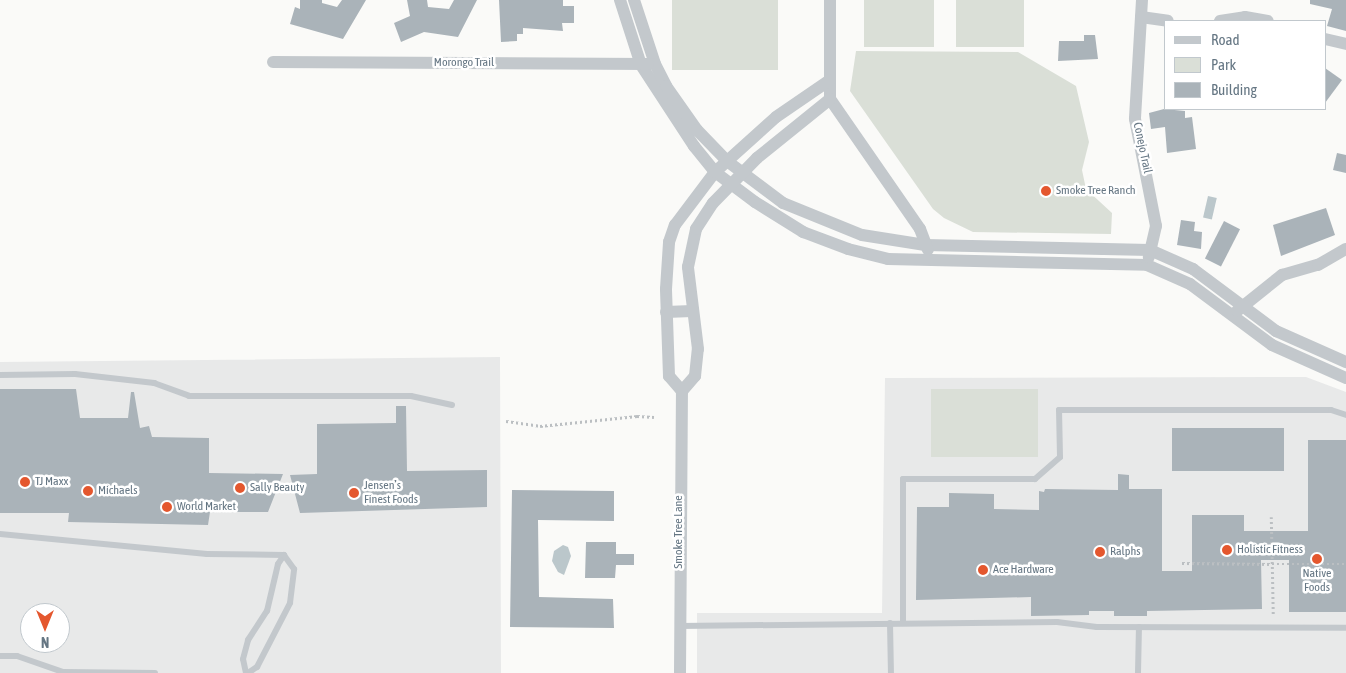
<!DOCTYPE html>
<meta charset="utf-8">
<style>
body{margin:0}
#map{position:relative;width:1346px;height:673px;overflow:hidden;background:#fafaf8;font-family:"Asap Condensed",sans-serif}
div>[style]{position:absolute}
.built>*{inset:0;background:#e8e9e9}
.green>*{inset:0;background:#dadfd7;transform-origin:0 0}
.water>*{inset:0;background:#bbc7cb;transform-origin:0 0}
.building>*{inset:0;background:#aab3b9;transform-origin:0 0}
.path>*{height:2.5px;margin-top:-1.25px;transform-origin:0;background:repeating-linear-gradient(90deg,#bbbfc2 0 2.5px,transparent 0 5px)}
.service>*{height:6px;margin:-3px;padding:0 3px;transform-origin:3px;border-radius:3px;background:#c3c8cc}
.minor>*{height:12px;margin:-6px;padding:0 6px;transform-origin:6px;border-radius:6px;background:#c3c8cc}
.dots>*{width:14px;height:14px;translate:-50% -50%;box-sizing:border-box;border:2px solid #fff;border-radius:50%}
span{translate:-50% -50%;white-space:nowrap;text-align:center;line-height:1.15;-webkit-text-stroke:5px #fff;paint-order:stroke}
.street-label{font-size:12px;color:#657683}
.poi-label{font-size:12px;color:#657683}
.left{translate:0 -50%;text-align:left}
.legend{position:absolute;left:1164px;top:20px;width:162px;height:90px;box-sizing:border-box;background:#fff;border:1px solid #c1c8cd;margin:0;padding:6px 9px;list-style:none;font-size:15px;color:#657683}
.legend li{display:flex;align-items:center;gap:10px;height:25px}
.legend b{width:25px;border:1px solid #c1c8cd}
.north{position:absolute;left:20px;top:603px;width:50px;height:50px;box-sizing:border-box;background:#fff;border:1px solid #c1c8cd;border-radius:50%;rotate:180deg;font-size:14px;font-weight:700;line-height:20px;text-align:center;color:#657683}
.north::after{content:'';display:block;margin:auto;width:18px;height:22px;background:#e4572e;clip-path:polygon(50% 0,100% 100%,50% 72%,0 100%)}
</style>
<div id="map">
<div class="built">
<i style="clip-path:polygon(evenodd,500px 357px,501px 673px,0 673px,0 362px,500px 357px,30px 613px,60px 613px,60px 643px,30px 643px,30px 613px)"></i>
<i style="clip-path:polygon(1306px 377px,1346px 392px,1346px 673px,697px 673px,697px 613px,882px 613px,885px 378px)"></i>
</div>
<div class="green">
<i style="left:672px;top:0;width:106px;height:70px"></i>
<i style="left:864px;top:0;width:70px;height:47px"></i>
<i style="left:956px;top:0;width:68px;height:47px"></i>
<i style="clip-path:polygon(856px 51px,1018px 52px,1076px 86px,1089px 142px,1082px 170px,1086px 189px,1112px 213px,1111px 234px,973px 232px,944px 218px,933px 209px,850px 91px)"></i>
<i style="left:931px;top:389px;width:107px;height:68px"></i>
</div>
<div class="water">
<i style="left:1208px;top:196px;width:9px;height:22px;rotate:13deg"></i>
<i style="clip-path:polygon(563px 545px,568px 547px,571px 556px,564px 575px,558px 572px,552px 561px,554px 551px)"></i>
</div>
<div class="building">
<i style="clip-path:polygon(300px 0,322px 0,322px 3px,337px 7px,342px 0,366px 0,343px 39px,290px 24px,295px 7px,300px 9px)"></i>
<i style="clip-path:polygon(407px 0,427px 0,428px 7px,449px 9px,454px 0,477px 0,458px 37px,424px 32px,401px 42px,394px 23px,410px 16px)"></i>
<i style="clip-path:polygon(499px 0,563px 0,563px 6px,574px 6px,574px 23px,562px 23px,563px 31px,523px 28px,523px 34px,517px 34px,517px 41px,501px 42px)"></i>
<i style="clip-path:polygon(1310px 0,1346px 0,1346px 31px,1327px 26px,1332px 9px,1310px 4px)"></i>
<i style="clip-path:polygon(1084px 35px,1095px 35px,1098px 59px,1058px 61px,1059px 41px,1084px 41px)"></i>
<i style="clip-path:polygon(1325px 68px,1342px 80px,1325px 103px)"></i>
<i style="clip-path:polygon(1164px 109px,1185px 111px,1185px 118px,1192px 117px,1196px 149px,1167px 153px,1165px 127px,1151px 129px,1149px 113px)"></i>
<i style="clip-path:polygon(1337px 153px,1346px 155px,1346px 173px,1333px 170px)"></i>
<i style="clip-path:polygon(1326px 208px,1335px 235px,1281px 256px,1273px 225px)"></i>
<i style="clip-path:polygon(1181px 220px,1195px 222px,1194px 231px,1202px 232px,1201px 249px,1177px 245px)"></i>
<i style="left:1224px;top:221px;width:18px;height:42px;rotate:27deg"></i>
<i style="clip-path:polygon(0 389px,76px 389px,80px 418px,128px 418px,131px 392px,134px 392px,140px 428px,149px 426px,152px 437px,209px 438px,209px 473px,283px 474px,268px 512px,210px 512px,208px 525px,68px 522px,69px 513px,0 513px)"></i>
<i style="clip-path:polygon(396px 406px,406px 406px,407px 471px,487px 470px,487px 507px,300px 513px,290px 475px,317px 474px,317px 424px,396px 423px)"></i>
<i style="left:1172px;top:428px;width:112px;height:43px"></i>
<i style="clip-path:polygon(1308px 440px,1346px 440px,1346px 612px,1289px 612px,1289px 560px,1261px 560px,1262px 609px,1147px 611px,1147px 616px,1114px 616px,1114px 611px,1089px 611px,1089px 615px,1031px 616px,1031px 597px,916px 600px,917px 507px,949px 507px,949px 493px,994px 494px,994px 509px,1039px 510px,1039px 491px,1044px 492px,1045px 489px,1118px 490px,1118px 474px,1129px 475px,1129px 489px,1162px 489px,1162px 571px,1192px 571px,1192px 515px,1244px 515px,1244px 531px,1308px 531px)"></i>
<i style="clip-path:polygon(512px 490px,614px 491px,614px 521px,538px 520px,539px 597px,613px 599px,614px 628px,510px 627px)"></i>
<i style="clip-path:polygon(586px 542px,616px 542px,616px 554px,634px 554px,634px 565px,616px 565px,615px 578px,585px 578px)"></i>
</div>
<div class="path">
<i style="left:506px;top:421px;width:34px;rotate:8deg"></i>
<i style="left:540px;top:426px;width:98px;rotate:-5.9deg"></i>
<i style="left:637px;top:416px;width:17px;rotate:3deg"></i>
<i style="left:1182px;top:563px;width:90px;rotate:0.6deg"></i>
<i style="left:1272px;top:564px;width:47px;rotate:-91.2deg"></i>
<i style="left:1273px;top:614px;width:50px;rotate:-91.1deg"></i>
<i style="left:1272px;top:564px;width:74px"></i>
</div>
<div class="service">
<i style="left:0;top:375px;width:75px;rotate:-0.8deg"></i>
<i style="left:75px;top:374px;width:80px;rotate:6.5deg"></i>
<i style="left:154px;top:383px;width:37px;rotate:20deg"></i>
<i style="left:189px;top:396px;width:222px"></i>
<i style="left:411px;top:396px;width:42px;rotate:12.4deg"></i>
<i style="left:0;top:534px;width:208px;rotate:5.5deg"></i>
<i style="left:207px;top:554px;width:77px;rotate:0.7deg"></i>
<i style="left:890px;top:623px;width:50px;rotate:88.9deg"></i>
<i style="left:903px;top:623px;width:144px;rotate:-90deg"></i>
<i style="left:903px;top:479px;width:132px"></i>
<i style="left:1035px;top:479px;width:33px;rotate:-41deg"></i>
<i style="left:1060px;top:457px;width:47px;rotate:-91.2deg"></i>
<i style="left:1059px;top:410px;width:272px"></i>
<i style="left:1331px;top:410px;width:16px;rotate:18deg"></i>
<i style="left:679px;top:626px;width:378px;rotate:-0.6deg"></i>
<i style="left:1057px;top:622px;width:40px;rotate:7.1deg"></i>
<i style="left:1097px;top:627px;width:249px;rotate:0.2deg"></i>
<i style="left:0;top:656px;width:17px"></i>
<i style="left:17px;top:656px;width:49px;rotate:19.2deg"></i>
<i style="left:63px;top:672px;width:92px;rotate:0.6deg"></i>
<i style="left:246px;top:673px;width:14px;rotate:-102deg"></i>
<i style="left:243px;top:659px;width:20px;rotate:-75deg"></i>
<i style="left:248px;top:640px;width:35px;rotate:-57deg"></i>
<i style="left:267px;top:611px;width:48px;rotate:-76.8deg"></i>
<i style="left:278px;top:564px;width:11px;rotate:-56deg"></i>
<i style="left:248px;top:673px;width:11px;rotate:-34deg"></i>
<i style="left:257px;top:667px;width:72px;rotate:-62.7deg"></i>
<i style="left:290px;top:603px;width:34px;rotate:-83deg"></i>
<i style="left:294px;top:569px;width:17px;rotate:-126deg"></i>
<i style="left:1138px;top:673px;width:46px;rotate:-88.8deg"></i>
</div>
<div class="minor">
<i style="left:620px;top:0;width:68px;rotate:72.1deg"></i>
<i style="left:641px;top:65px;width:97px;rotate:56.8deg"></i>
<i style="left:694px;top:146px;width:33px;rotate:51deg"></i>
<i style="left:715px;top:172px;width:50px;rotate:36.9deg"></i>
<i style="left:755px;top:202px;width:57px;rotate:32deg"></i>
<i style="left:803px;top:232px;width:48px;rotate:20.7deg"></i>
<i style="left:848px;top:249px;width:41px;rotate:14deg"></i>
<i style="left:888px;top:259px;width:259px;rotate:1.3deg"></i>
<i style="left:1147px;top:265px;width:47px;rotate:23.8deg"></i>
<i style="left:1190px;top:284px;width:102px;rotate:36.6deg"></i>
<i style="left:1272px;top:345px;width:81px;rotate:24deg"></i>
<i style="left:634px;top:0;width:67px;rotate:71.8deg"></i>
<i style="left:655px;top:64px;width:25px;rotate:63deg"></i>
<i style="left:666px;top:86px;width:54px;rotate:54.8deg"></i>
<i style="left:697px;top:130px;width:43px;rotate:45.9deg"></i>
<i style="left:727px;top:161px;width:70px;rotate:36.9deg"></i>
<i style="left:783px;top:203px;width:85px;rotate:22.1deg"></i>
<i style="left:862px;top:235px;width:64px;rotate:9deg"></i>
<i style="left:925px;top:245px;width:225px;rotate:1.3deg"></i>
<i style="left:1150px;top:250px;width:47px;rotate:23.8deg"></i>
<i style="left:1193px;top:269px;width:104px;rotate:36.8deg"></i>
<i style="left:1276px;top:331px;width:77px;rotate:23.9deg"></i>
<i style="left:830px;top:0;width:99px;rotate:90deg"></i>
<i style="left:830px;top:99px;width:158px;rotate:55.3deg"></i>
<i style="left:920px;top:229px;width:22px;rotate:69deg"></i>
<i style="left:1142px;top:0;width:119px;rotate:93.4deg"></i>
<i style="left:1135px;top:119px;width:109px;rotate:78.9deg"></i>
<i style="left:1156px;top:226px;width:32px;rotate:103deg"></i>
<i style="left:1141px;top:17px;width:27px;rotate:8deg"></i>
<i style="left:1220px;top:21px;width:25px;rotate:-9deg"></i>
<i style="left:1245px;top:17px;width:23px;rotate:10deg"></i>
<i style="left:1325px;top:39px;width:22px;rotate:13deg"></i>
<i style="left:273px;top:62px;width:375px;rotate:0.3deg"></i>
<i style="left:1237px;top:311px;width:58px;rotate:-38.7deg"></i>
<i style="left:1282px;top:275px;width:37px;rotate:-16deg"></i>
<i style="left:1318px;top:265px;width:32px;rotate:-30deg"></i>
<i style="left:666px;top:312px;width:26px;rotate:-2deg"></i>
<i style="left:682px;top:391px;width:20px;rotate:-49deg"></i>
<i style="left:695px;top:376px;width:27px;rotate:-84deg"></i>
<i style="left:698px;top:349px;width:83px;rotate:-97deg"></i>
<i style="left:688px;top:267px;width:39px;rotate:-78deg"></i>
<i style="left:696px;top:229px;width:31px;rotate:-57deg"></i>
<i style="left:713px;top:203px;width:63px;rotate:-45.6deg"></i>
<i style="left:757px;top:158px;width:94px;rotate:-38.9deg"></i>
<i style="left:680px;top:673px;width:282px;rotate:-89.6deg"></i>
<i style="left:682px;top:391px;width:20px;rotate:-131deg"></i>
<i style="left:669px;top:376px;width:87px;rotate:-92deg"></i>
<i style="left:666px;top:289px;width:47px;rotate:-86.3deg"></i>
<i style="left:669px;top:242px;width:18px;rotate:-71deg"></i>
<i style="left:675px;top:225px;width:66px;rotate:-53deg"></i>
<i style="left:715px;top:172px;width:82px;rotate:-42deg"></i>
<i style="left:776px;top:117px;width:65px;rotate:-34.4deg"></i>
</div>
<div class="dots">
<i style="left:1046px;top:191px;background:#e4572e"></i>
<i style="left:25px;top:482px;background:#e4572e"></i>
<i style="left:240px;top:488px;background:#e4572e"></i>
<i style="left:88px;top:491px;background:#e4572e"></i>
<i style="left:354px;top:493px;background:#e4572e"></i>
<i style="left:167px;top:507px;background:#e4572e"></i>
<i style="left:1227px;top:550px;background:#e4572e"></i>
<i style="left:1100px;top:552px;background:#e4572e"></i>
<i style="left:1317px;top:559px;background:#e4572e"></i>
<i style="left:983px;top:570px;background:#e4572e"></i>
</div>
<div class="street-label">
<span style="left:464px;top:63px">Morongo Trail</span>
<span style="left:1142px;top:148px;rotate:78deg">Conejo Trail</span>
<span style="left:679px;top:532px;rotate:-90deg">Smoke Tree Lane</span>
</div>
<div class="poi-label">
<span class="left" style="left:1056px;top:191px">Smoke Tree Ranch</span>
<span class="left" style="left:35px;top:482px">TJ Maxx</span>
<span class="left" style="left:364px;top:493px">Jensen’s<br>Finest Foods</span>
<span class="left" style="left:250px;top:488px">Sally Beauty</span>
<span class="left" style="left:98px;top:491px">Michaels</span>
<span class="left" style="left:177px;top:507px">World Market</span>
<span class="left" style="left:1237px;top:550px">Holistic Fitness</span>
<span class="left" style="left:1110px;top:552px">Ralphs</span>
<span class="left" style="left:993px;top:570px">Ace Hardware</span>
<span style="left:1317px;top:581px">Native<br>Foods</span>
</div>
<ul class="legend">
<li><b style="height:6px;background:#c3c8cc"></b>Road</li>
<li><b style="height:14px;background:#dadfd7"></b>Park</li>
<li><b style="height:14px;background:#aab3b9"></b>Building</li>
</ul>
<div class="north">N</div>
</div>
